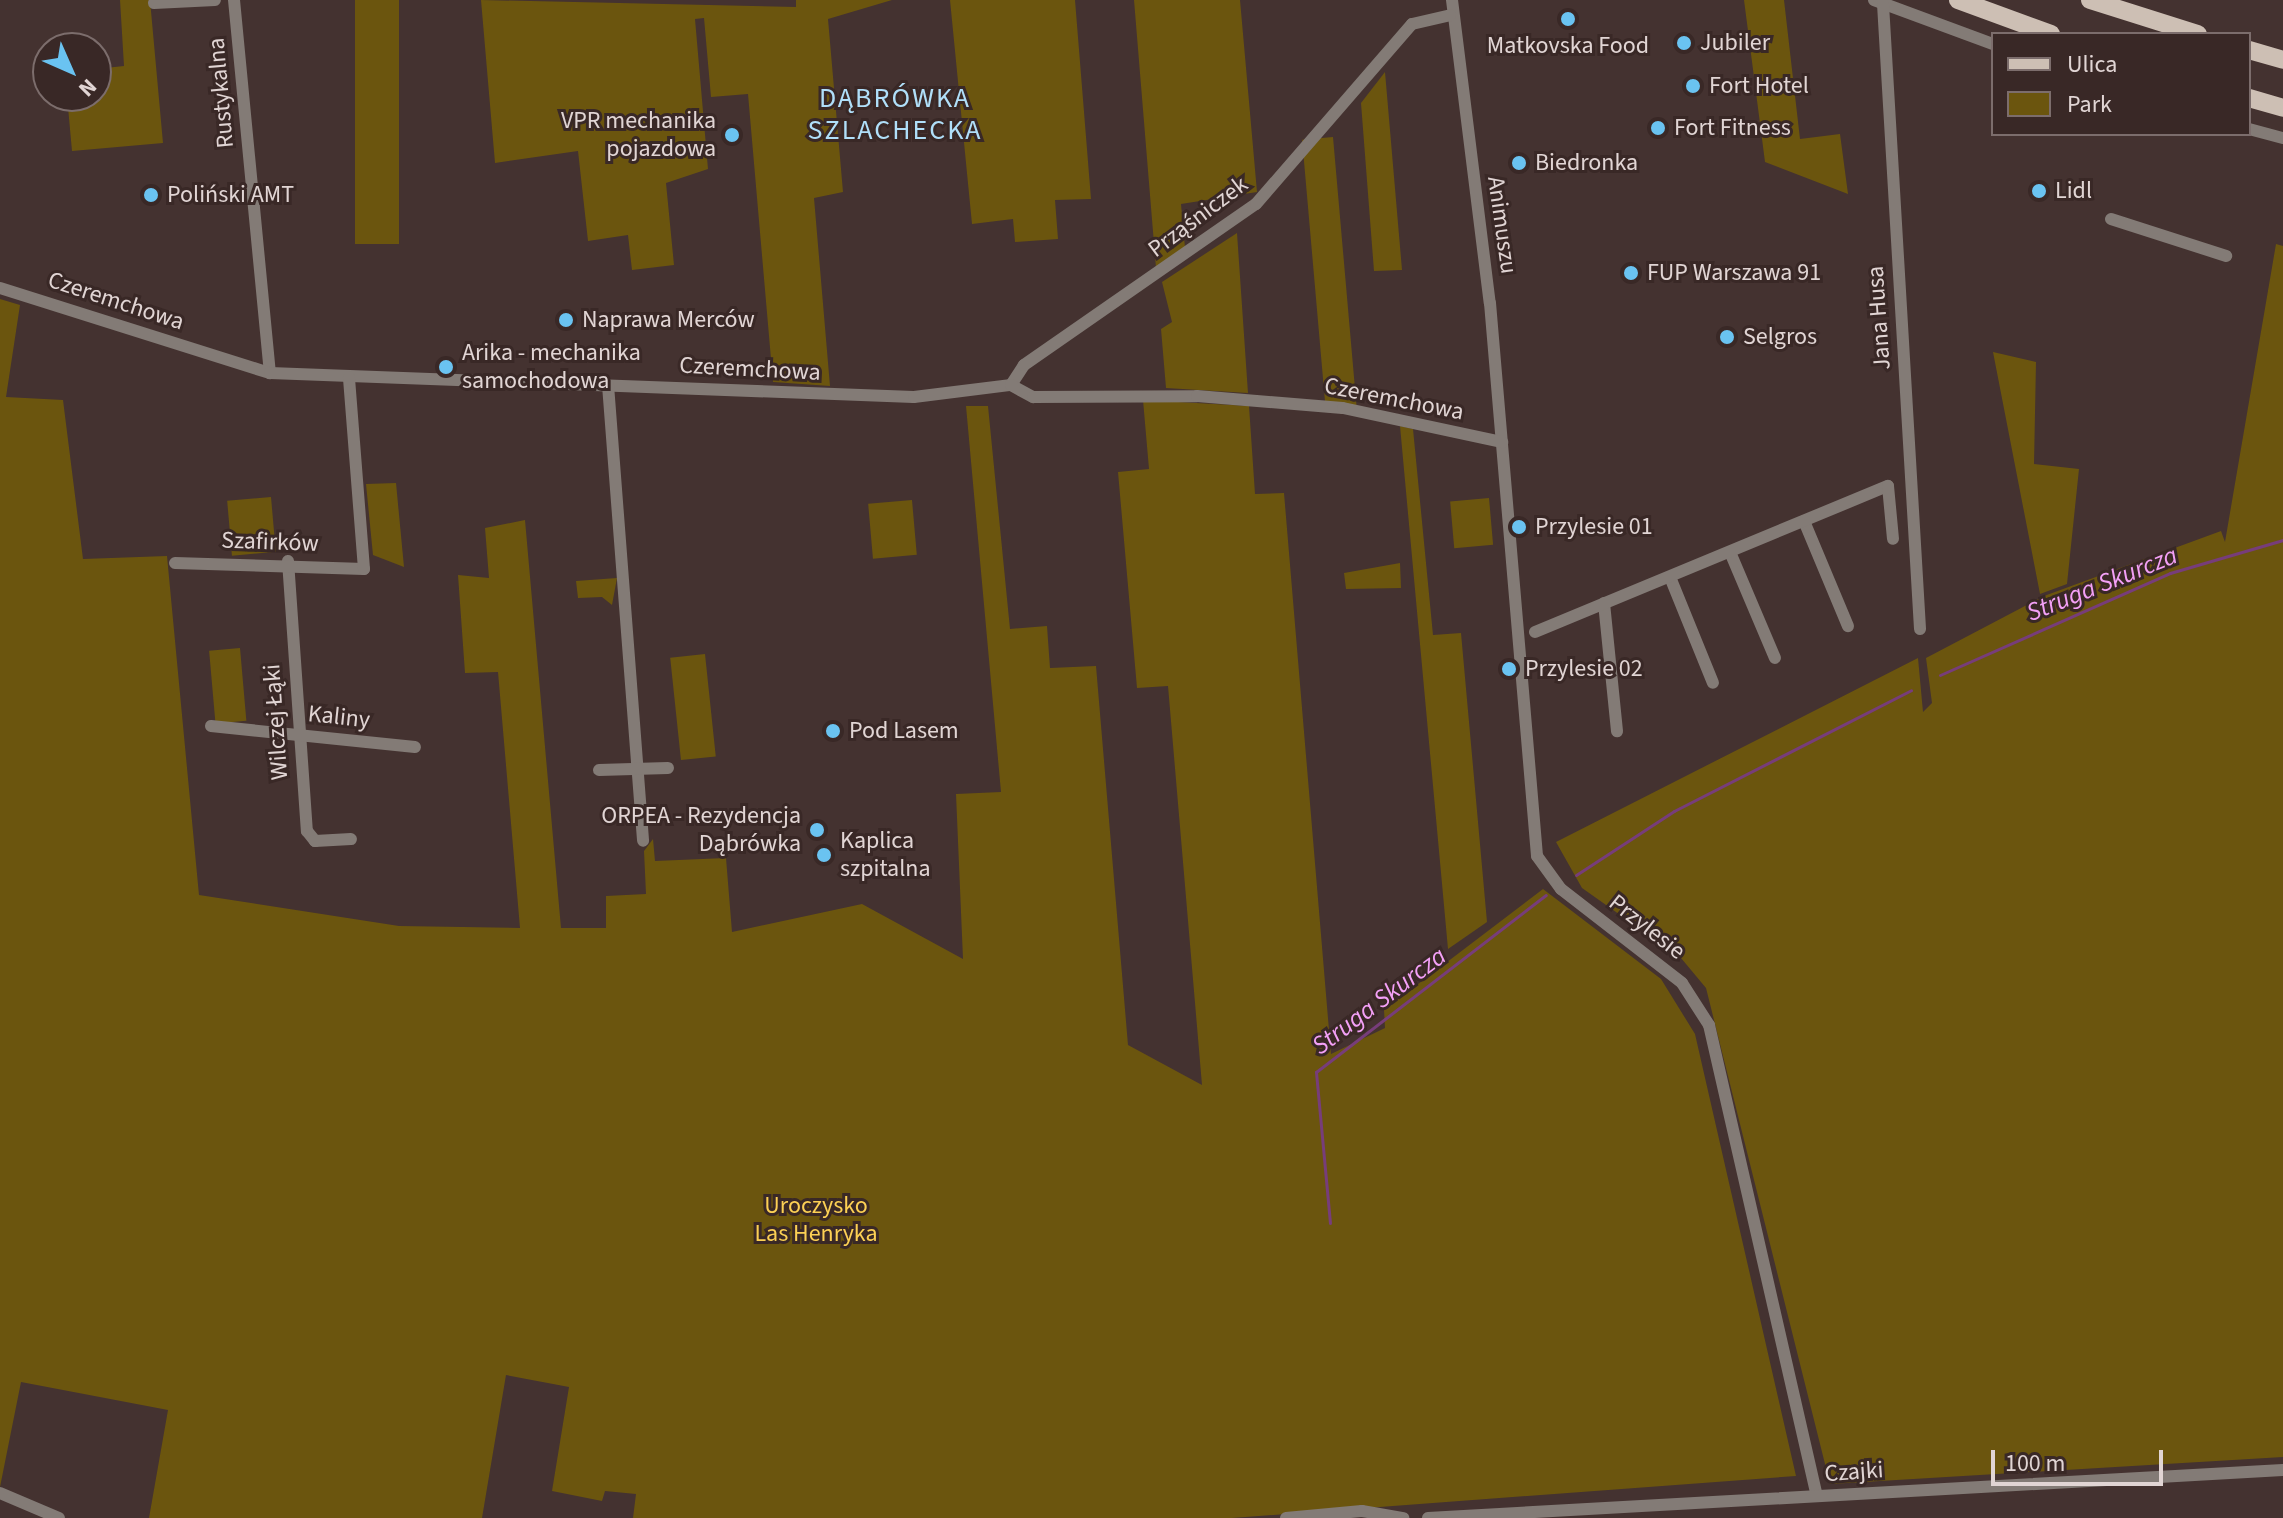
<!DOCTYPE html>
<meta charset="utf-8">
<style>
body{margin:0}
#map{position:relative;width:2283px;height:1518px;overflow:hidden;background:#443230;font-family:"Source Sans 3",sans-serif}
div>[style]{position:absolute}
.green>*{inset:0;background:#6b550e;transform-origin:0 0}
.stream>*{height:3px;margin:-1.5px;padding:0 1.5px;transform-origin:1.5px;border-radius:1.5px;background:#773d7a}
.minor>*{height:12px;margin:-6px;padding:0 6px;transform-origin:6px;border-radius:6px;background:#837b76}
.primary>*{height:18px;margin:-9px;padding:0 9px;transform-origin:9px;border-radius:9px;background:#cdbfb4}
.dots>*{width:22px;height:22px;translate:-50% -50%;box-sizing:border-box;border:4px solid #392826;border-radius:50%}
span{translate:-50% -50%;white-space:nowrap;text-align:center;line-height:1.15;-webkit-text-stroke:6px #392826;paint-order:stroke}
.poi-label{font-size:24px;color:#e1d5d4}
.left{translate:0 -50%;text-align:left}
.right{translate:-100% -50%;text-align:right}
.street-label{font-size:24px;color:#e1d5d4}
.park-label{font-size:24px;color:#fcd054}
.water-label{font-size:26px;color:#f3a0f6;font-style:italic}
.quarter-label{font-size:28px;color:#b0dff9;letter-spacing:2px}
.legend{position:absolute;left:1991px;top:32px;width:260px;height:104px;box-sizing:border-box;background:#392826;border:2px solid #7c6d6c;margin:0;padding:10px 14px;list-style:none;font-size:24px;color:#e1d5d4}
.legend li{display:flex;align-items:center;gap:16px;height:40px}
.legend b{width:40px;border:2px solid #7c6d6c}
.north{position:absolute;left:32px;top:32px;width:80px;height:80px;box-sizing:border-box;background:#392826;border:2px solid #7c6d6c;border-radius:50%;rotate:135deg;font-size:22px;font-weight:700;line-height:32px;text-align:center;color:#e1d5d4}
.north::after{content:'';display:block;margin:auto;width:28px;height:36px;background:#6ac3f1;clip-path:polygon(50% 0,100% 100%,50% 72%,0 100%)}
.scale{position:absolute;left:1991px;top:1450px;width:172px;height:36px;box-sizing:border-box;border:4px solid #e1d5d4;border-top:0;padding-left:10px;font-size:24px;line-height:28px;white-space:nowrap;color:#e1d5d4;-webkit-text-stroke:6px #392826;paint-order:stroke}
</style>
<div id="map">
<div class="green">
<i style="clip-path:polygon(120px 0,150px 0,163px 143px,72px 151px,67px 96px,96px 96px,96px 69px,124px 66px)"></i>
<i style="left:355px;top:0;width:44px;height:244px"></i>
<i style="clip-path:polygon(481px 0,796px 7px,796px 0,892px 0,828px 19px,843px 192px,814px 198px,830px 386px,773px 382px,748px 94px,711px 97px,704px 18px,695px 19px,708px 169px,666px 183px,674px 265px,632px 270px,628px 235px,588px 241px,578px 151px,495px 163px)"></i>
<i style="clip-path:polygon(950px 0,1075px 0,1091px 199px,1055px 200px,1058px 239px,1015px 242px,1013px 219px,972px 224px)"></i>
<i style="clip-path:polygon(1134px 0,1240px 0,1257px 192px,1181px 204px,1185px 248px,1156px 268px)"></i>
<i style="clip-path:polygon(1744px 0,1784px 0,1800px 139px,1840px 134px,1848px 194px,1765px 162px)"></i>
<i style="clip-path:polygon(1385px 72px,1402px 270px,1374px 271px,1361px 103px)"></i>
<i style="left:1333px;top:137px;width:269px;height:31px;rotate:85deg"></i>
<i style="clip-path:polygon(1237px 233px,1248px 393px,1166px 388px,1161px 329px,1172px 322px,1162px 282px)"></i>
<i style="clip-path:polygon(2276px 244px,2283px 246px,2283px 1457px,1830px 1484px,1706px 988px,1681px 958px,1582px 888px,1556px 842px,1918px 658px,1923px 712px,1932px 703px,1926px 658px,2044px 596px,2221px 531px,2225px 542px)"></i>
<i style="clip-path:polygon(0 299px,20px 305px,6px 397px,63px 400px,83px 559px,167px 556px,199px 895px,399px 926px,520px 928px,498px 672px,465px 673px,458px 575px,489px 578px,485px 528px,525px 520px,561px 928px,606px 928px,606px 896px,646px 894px,644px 851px,653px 839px,655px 861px,726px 858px,732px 932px,862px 904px,963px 959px,956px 794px,1001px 792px,966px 406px,988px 406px,1010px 629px,1047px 626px,1050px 668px,1096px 666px,1128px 1045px,1202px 1085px,1168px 686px,1137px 688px,1118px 472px,1149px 469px,1143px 400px,1249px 406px,1255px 494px,1284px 493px,1331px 1054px,1385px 1028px,1384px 1010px,1543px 889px,1661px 979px,1695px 1034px,1796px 1476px,1232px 1518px,633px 1518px,636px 1494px,605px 1491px,602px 1501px,552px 1491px,569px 1387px,506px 1375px,482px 1518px,149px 1518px,168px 1410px,21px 1382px,0 1487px)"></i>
<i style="clip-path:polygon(1993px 352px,2036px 362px,2034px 464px,2079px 469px,2067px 584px,2040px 594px)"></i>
<i style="clip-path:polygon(1400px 426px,1413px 429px,1433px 635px,1461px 633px,1487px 922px,1448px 949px)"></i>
<i style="clip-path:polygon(396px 483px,404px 567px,373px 555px,366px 484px)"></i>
<i style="left:271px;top:497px;width:55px;height:44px;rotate:85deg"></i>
<i style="left:1489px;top:498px;width:47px;height:39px;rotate:85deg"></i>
<i style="left:912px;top:500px;width:55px;height:44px;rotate:85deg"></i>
<i style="clip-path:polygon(1400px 563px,1401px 588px,1346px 589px,1344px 573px)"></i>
<i style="clip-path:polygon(617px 578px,612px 605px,602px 597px,578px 598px,576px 581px)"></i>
<i style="left:240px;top:648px;width:73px;height:31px;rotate:85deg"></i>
<i style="left:705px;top:654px;width:103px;height:35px;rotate:84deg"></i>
</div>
<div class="stream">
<i style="left:1940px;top:675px;width:252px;rotate:-23.9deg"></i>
<i style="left:2170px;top:573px;width:118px;rotate:-16.3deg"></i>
<i style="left:1576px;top:875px;width:117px;rotate:-33.1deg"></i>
<i style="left:1674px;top:811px;width:266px;rotate:-27deg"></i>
<i style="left:1330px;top:1223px;width:152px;rotate:-95.3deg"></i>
<i style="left:1316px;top:1072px;width:290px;rotate:-37.6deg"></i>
</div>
<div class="minor">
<i style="left:234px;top:0;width:375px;rotate:84.5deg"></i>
<i style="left:1452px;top:0;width:305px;rotate:82.9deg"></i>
<i style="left:1490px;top:303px;width:555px;rotate:85.14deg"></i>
<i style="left:1537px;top:856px;width:41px;rotate:54deg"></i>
<i style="left:1561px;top:889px;width:153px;rotate:37.8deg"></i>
<i style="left:1682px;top:983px;width:50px;rotate:57.3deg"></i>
<i style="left:1709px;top:1025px;width:483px;rotate:77.1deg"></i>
<i style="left:1874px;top:0;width:127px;rotate:20.3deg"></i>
<i style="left:154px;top:3px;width:61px;rotate:-2.8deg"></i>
<i style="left:1883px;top:4px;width:626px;rotate:86.61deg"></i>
<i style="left:2249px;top:129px;width:35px;rotate:15deg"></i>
<i style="left:2111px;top:219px;width:121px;rotate:17.8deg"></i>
<i style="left:0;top:288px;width:283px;rotate:17.5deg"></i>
<i style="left:270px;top:373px;width:644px;rotate:2.13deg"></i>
<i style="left:914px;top:397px;width:98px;rotate:-7.1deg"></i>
<i style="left:608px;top:385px;width:457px;rotate:85.6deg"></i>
<i style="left:1011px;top:385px;width:24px;rotate:-57deg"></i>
<i style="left:1024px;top:365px;width:282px;rotate:-34.8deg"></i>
<i style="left:1256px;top:204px;width:238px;rotate:-49.1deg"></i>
<i style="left:1412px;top:24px;width:39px;rotate:-13deg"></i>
<i style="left:1011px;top:385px;width:25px;rotate:29deg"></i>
<i style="left:1033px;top:397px;width:164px;rotate:-0.3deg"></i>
<i style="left:1197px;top:396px;width:146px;rotate:4.7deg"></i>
<i style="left:1343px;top:408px;width:163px;rotate:12.1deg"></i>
<i style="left:1804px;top:521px;width:114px;rotate:67.3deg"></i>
<i style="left:1730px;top:552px;width:115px;rotate:67deg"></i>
<i style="left:288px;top:561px;width:271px;rotate:86deg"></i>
<i style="left:307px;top:831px;width:13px;rotate:51deg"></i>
<i style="left:315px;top:841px;width:36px;rotate:-3deg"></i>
<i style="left:175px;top:563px;width:189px;rotate:1.8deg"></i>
<i style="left:364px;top:569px;width:192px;rotate:-94.5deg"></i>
<i style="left:1670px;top:577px;width:114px;rotate:67.9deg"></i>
<i style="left:1604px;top:603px;width:129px;rotate:84.2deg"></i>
<i style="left:1535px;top:632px;width:382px;rotate:-22.5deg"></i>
<i style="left:1888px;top:486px;width:53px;rotate:84.6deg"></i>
<i style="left:211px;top:726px;width:205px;rotate:5.9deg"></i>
<i style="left:599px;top:770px;width:69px;rotate:-1.7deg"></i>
<i style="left:0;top:1493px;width:64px;rotate:23deg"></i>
<i style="left:1286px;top:1518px;width:76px;rotate:-5.3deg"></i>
<i style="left:1362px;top:1511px;width:42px;rotate:9.7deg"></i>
<i style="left:1428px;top:1518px;width:856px;rotate:-3.21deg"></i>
</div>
<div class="primary">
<i style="left:1958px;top:0;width:99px;rotate:20.1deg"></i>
<i style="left:2090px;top:0;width:113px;rotate:17.5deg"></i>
<i style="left:2249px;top:50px;width:35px;rotate:16deg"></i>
<i style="left:2249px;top:98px;width:35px;rotate:16deg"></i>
</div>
<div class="dots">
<i style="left:1568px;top:19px;background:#6ac3f1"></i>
<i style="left:1684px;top:43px;background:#6ac3f1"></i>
<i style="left:1693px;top:86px;background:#6ac3f1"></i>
<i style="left:1658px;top:128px;background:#6ac3f1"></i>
<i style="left:732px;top:135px;background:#6ac3f1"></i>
<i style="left:1519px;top:163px;background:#6ac3f1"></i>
<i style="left:2039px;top:191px;background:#6ac3f1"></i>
<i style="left:151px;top:195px;background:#6ac3f1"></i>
<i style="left:1631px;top:273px;background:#6ac3f1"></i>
<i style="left:566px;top:320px;background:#6ac3f1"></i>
<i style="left:1727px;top:337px;background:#6ac3f1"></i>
<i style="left:446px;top:367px;background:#6ac3f1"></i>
<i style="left:1519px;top:527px;background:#6ac3f1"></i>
<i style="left:1509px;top:669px;background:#6ac3f1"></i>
<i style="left:833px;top:731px;background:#6ac3f1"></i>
<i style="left:817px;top:830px;background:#6ac3f1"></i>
<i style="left:824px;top:855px;background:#6ac3f1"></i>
</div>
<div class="poi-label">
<span class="left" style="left:1700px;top:43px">Jubiler</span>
<span style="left:1568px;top:46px">Matkovska Food</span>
<span class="left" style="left:1709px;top:86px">Fort Hotel</span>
<span class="right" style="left:716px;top:135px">VPR mechanika<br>pojazdowa</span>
<span class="left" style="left:1674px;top:128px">Fort Fitness</span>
<span class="left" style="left:1535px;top:163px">Biedronka</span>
<span class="left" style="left:2055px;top:191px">Lidl</span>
<span class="left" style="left:167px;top:195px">Poliński AMT</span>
<span class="left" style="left:1647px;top:273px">FUP Warszawa 91</span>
<span class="left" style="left:582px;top:320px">Naprawa Merców</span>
<span class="left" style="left:1743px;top:337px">Selgros</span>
<span class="left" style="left:462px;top:367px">Arika - mechanika<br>samochodowa</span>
<span class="left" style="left:1535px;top:527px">Przylesie 01</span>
<span class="left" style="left:1525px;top:669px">Przylesie 02</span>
<span class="left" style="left:849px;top:731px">Pod Lasem</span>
<span class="right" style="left:801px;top:830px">ORPEA - Rezydencja<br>Dąbrówka</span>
<span class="left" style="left:840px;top:855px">Kaplica<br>szpitalna</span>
</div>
<div class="street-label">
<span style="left:221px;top:93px;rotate:-95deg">Rustykalna</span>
<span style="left:1198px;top:217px;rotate:-37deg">Prząśniczek</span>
<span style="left:1502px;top:225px;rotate:82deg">Animuszu</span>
<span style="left:116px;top:301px;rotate:18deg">Czeremchowa</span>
<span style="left:1879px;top:318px;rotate:-94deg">Jana Husa</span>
<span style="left:750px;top:369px;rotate:3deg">Czeremchowa</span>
<span style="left:1394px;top:399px;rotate:11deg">Czeremchowa</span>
<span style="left:270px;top:542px;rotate:2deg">Szafirków</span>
<span style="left:339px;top:717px;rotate:6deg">Kaliny</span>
<span style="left:276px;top:722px;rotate:-94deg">Wilczej Łąki</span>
<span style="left:1647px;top:927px;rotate:38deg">Przylesie</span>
<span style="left:1854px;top:1472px;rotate:-4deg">Czajki</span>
</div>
<div class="park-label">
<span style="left:816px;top:1220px">Uroczysko<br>Las Henryka</span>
</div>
<div class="water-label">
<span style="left:2102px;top:584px;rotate:-22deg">Struga Skurcza</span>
<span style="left:1379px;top:1001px;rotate:-37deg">Struga Skurcza</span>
</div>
<div class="quarter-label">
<span style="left:895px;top:114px">DĄBRÓWKA<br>SZLACHECKA</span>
</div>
<ul class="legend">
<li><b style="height:10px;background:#cdbfb4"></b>Ulica</li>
<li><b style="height:22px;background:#6b550e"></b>Park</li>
</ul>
<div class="north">N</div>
<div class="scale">100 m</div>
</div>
